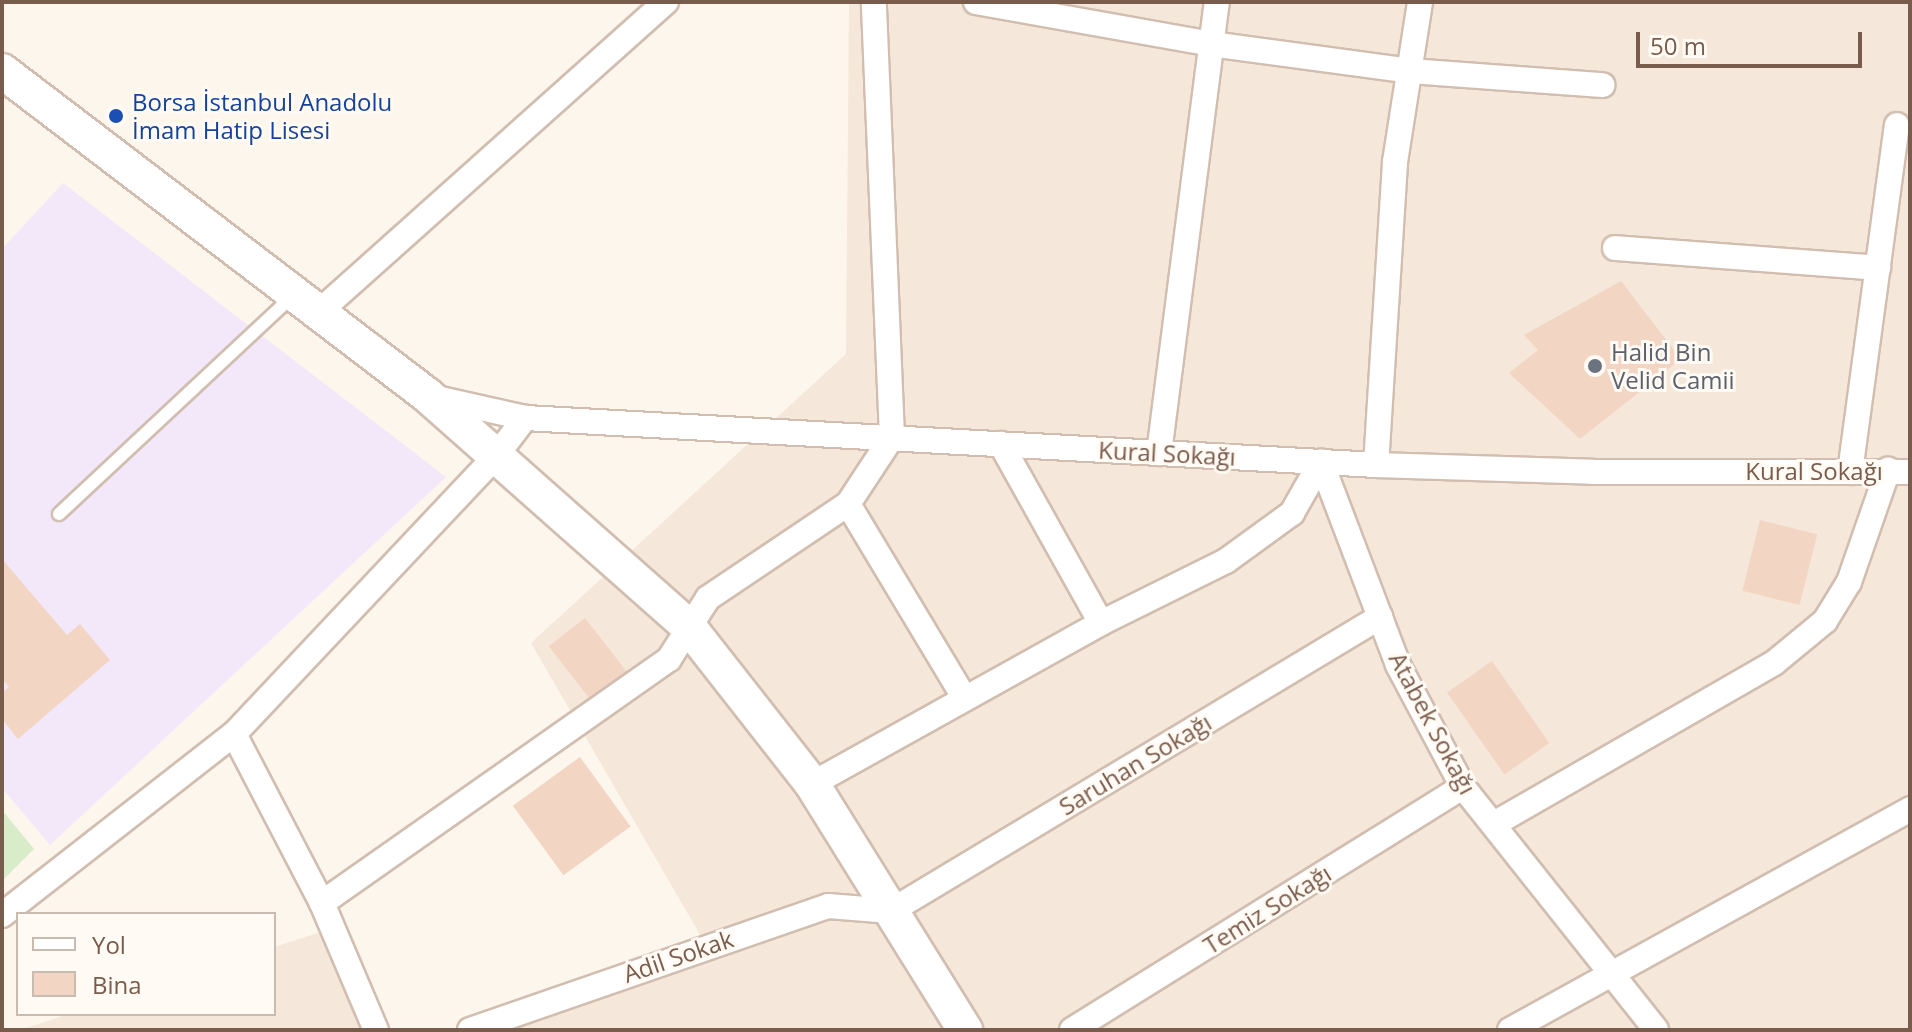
<!DOCTYPE html>
<meta charset="utf-8">
<style>
body{margin:0}
#map{position:relative;width:1912px;height:1032px;overflow:hidden;background:#fdf6ec;font-family:"Open Sans",sans-serif}
div>[style]{position:absolute}
.residential>*{inset:0;background:#f5e8da}
.education>*{inset:0;background:#f3e8fa}
.green>*{inset:0;background:#d8ecc9}
.building>*{inset:0;background:#f3d5c3;transform-origin:0 0}
.roads{filter:drop-shadow(2px 0 #d1beb0) drop-shadow(-2px 0 #d1beb0) drop-shadow(0 2px #d1beb0) drop-shadow(0 -2px #d1beb0)}
.lane>*{height:12px;margin:-6px;padding:0 6px;transform-origin:6px;border-radius:6px;background:#fff}
.street>*{height:24px;margin:-12px;padding:0 12px;transform-origin:12px;border-radius:12px;background:#fff}
.secondary>*{height:34px;margin:-17px;padding:0 17px;transform-origin:17px;border-radius:17px;background:#fff}
.dots>*{width:22px;height:22px;translate:-50% -50%;box-sizing:border-box;border:4px solid #fffaf3;border-radius:50%}
span{translate:-50% -50%;white-space:nowrap;text-align:center;line-height:1.15;-webkit-text-stroke:6px #fffaf3;paint-order:stroke}
.transit-label{font-size:24px;color:#164399}
.left{translate:0 -50%;text-align:left}
.worship-label{font-size:24px;color:#5b616d}
.street-label{font-size:24px;color:#7a5c4d}
.frame{position:absolute;inset:0;border:4px solid #7a5c4d;pointer-events:none}
.legend{position:absolute;left:16px;top:912px;width:260px;height:104px;box-sizing:border-box;background:#fffaf3;border:2px solid #cabbb1;margin:0;padding:10px 14px;list-style:none;font-size:24px;color:#7a5c4d}
.legend li{display:flex;align-items:center;gap:16px;height:40px}
.legend b{width:40px;border:2px solid #cabbb1}
.scale{position:absolute;left:1636px;top:32px;width:226px;height:36px;box-sizing:border-box;border:4px solid #7a5c4d;border-top:0;padding-left:10px;font-size:24px;line-height:28px;white-space:nowrap;color:#7a5c4d;-webkit-text-stroke:6px #fffaf3;paint-order:stroke}
</style>
<div id="map">
<div class="residential">
<i style="clip-path:polygon(849px 2px,1910px 2px,1910px 1030px,470px 1030px,706px 945px,531px 643px,846px 354px)"></i>
<i style="clip-path:polygon(346px 924px,381px 1030px,20px 1030px,69px 1014px,274px 1014px,274px 947px)"></i>
</div>
<div class="education">
<i style="clip-path:polygon(63px 183px,446px 477px,50px 845px,2px 788px,2px 249px)"></i>
</div>
<div class="green">
<i style="clip-path:polygon(2px 810px,34px 849px,2px 881px)"></i>
</div>
<div class="building">
<i style="clip-path:polygon(1621px 281px,1681px 359px,1580px 439px,1509px 373px,1538px 350px,1524px 335px)"></i>
<i style="left:1760px;top:520px;width:59px;height:73px;rotate:14deg"></i>
<i style="clip-path:polygon(2px 559px,67px 635px,80px 624px,110px 660px,18px 739px,2px 719px,2px 693px,9px 687px,2px 679px)"></i>
<i style="left:585px;top:618px;width:70px;height:46px;rotate:52deg"></i>
<i style="left:1492px;top:661px;width:100px;height:55px;rotate:55deg"></i>
<i style="left:580px;top:757px;width:86px;height:83px;rotate:54deg"></i>
</div>
<div class="roads">
<div class="lane">
<i style="left:59px;top:514px;width:321px;rotate:-43deg"></i>
</div>
<div class="street">
<i style="left:976px;top:2px;width:239px;rotate:10.1deg"></i>
<i style="left:1211px;top:44px;width:201px;rotate:7.7deg"></i>
<i style="left:1410px;top:71px;width:193px;rotate:4.2deg"></i>
<i style="left:1615px;top:248px;width:264px;rotate:4.3deg"></i>
<i style="left:320px;top:311px;width:464px;rotate:-41.8deg"></i>
<i style="left:432px;top:397px;width:95px;rotate:12.7deg"></i>
<i style="left:525px;top:418px;width:852px;rotate:3.16deg"></i>
<i style="left:1376px;top:465px;width:217px;rotate:1.8deg"></i>
<i style="left:1593px;top:472px;width:317px"></i>
<i style="left:1001px;top:444px;width:205px;rotate:60.8deg"></i>
<i style="left:1159px;top:453px;width:455px;rotate:-82.7deg"></i>
<i style="left:1321px;top:462px;width:217px;rotate:69.2deg"></i>
<i style="left:1398px;top:665px;width:138px;rotate:62deg"></i>
<i style="left:1463px;top:787px;width:310px;rotate:51.5deg"></i>
<i style="left:1376px;top:465px;width:304px;rotate:-86.4deg"></i>
<i style="left:1395px;top:162px;width:162px;rotate:-81.1deg"></i>
<i style="left:1850px;top:472px;width:350px;rotate:-82.3deg"></i>
<i style="left:848px;top:504px;width:227px;rotate:59deg"></i>
<i style="left:234px;top:734px;width:191px;rotate:62.5deg"></i>
<i style="left:322px;top:903px;width:138px;rotate:67deg"></i>
<i style="left:812px;top:784px;width:331px;rotate:-29.1deg"></i>
<i style="left:1101px;top:623px;width:140px;rotate:-26.4deg"></i>
<i style="left:1226px;top:561px;width:82px;rotate:-36deg"></i>
<i style="left:1292px;top:513px;width:59px;rotate:-60.4deg"></i>
<i style="left:1494px;top:824px;width:323px;rotate:-29.9deg"></i>
<i style="left:1774px;top:663px;width:66px;rotate:-39.5deg"></i>
<i style="left:1825px;top:621px;width:46px;rotate:-58.4deg"></i>
<i style="left:1849px;top:582px;width:119px;rotate:-70.8deg"></i>
<i style="left:322px;top:903px;width:424px;rotate:-35.1deg"></i>
<i style="left:669px;top:659px;width:72px;rotate:-57.4deg"></i>
<i style="left:708px;top:598px;width:169px;rotate:-33.9deg"></i>
<i style="left:848px;top:504px;width:80px;rotate:-56.7deg"></i>
<i style="left:892px;top:437px;width:435px;rotate:-92.4deg"></i>
<i style="left:2px;top:915px;width:294px;rotate:-38deg"></i>
<i style="left:234px;top:734px;width:382px;rotate:-46.7deg"></i>
<i style="left:496px;top:456px;width:48px;rotate:-52.7deg"></i>
<i style="left:470px;top:1030px;width:379px;rotate:-19.1deg"></i>
<i style="left:828px;top:906px;width:63px;rotate:4.5deg"></i>
<i style="left:891px;top:911px;width:571px;rotate:-31.02deg"></i>
<i style="left:1072px;top:1030px;width:460px;rotate:-31.9deg"></i>
<i style="left:1510px;top:1030px;width:457px;rotate:-28.9deg"></i>
</div>
<div class="secondary">
<i style="left:2px;top:71px;width:534px;rotate:37.32deg"></i>
<i style="left:427px;top:395px;width:350px;rotate:41.5deg"></i>
<i style="left:689px;top:627px;width:199px;rotate:51.9deg"></i>
<i style="left:812px;top:784px;width:290px;rotate:58.1deg"></i>
</div>
</div>
<div class="dots">
<i style="left:116px;top:116px;background:#1a4fb4"></i>
<i style="left:1595px;top:366px;background:#6b7280"></i>
</div>
<div class="transit-label">
<span class="left" style="left:132px;top:116px">Borsa İstanbul Anadolu<br>İmam Hatip Lisesi</span>
</div>
<div class="worship-label">
<span class="left" style="left:1611px;top:366px">Halid Bin<br>Velid Camii</span>
</div>
<div class="street-label">
<span style="left:1167px;top:453px;rotate:3deg">Kural Sokağı</span>
<span style="left:1814px;top:471px">Kural Sokağı</span>
<span style="left:1433px;top:723px;rotate:62deg">Atabek Sokağı</span>
<span style="left:1135px;top:764px;rotate:-31deg">Saruhan Sokağı</span>
<span style="left:1267px;top:909px;rotate:-32deg">Temiz Sokağı</span>
<span style="left:678px;top:956px;rotate:-19deg">Adil Sokak</span>
</div>
<div class="frame"></div>
<ul class="legend">
<li><b style="height:10px;background:#fff"></b>Yol</li>
<li><b style="height:22px;background:#f3d5c3"></b>Bina</li>
</ul>
<div class="scale">50 m</div>
</div>
